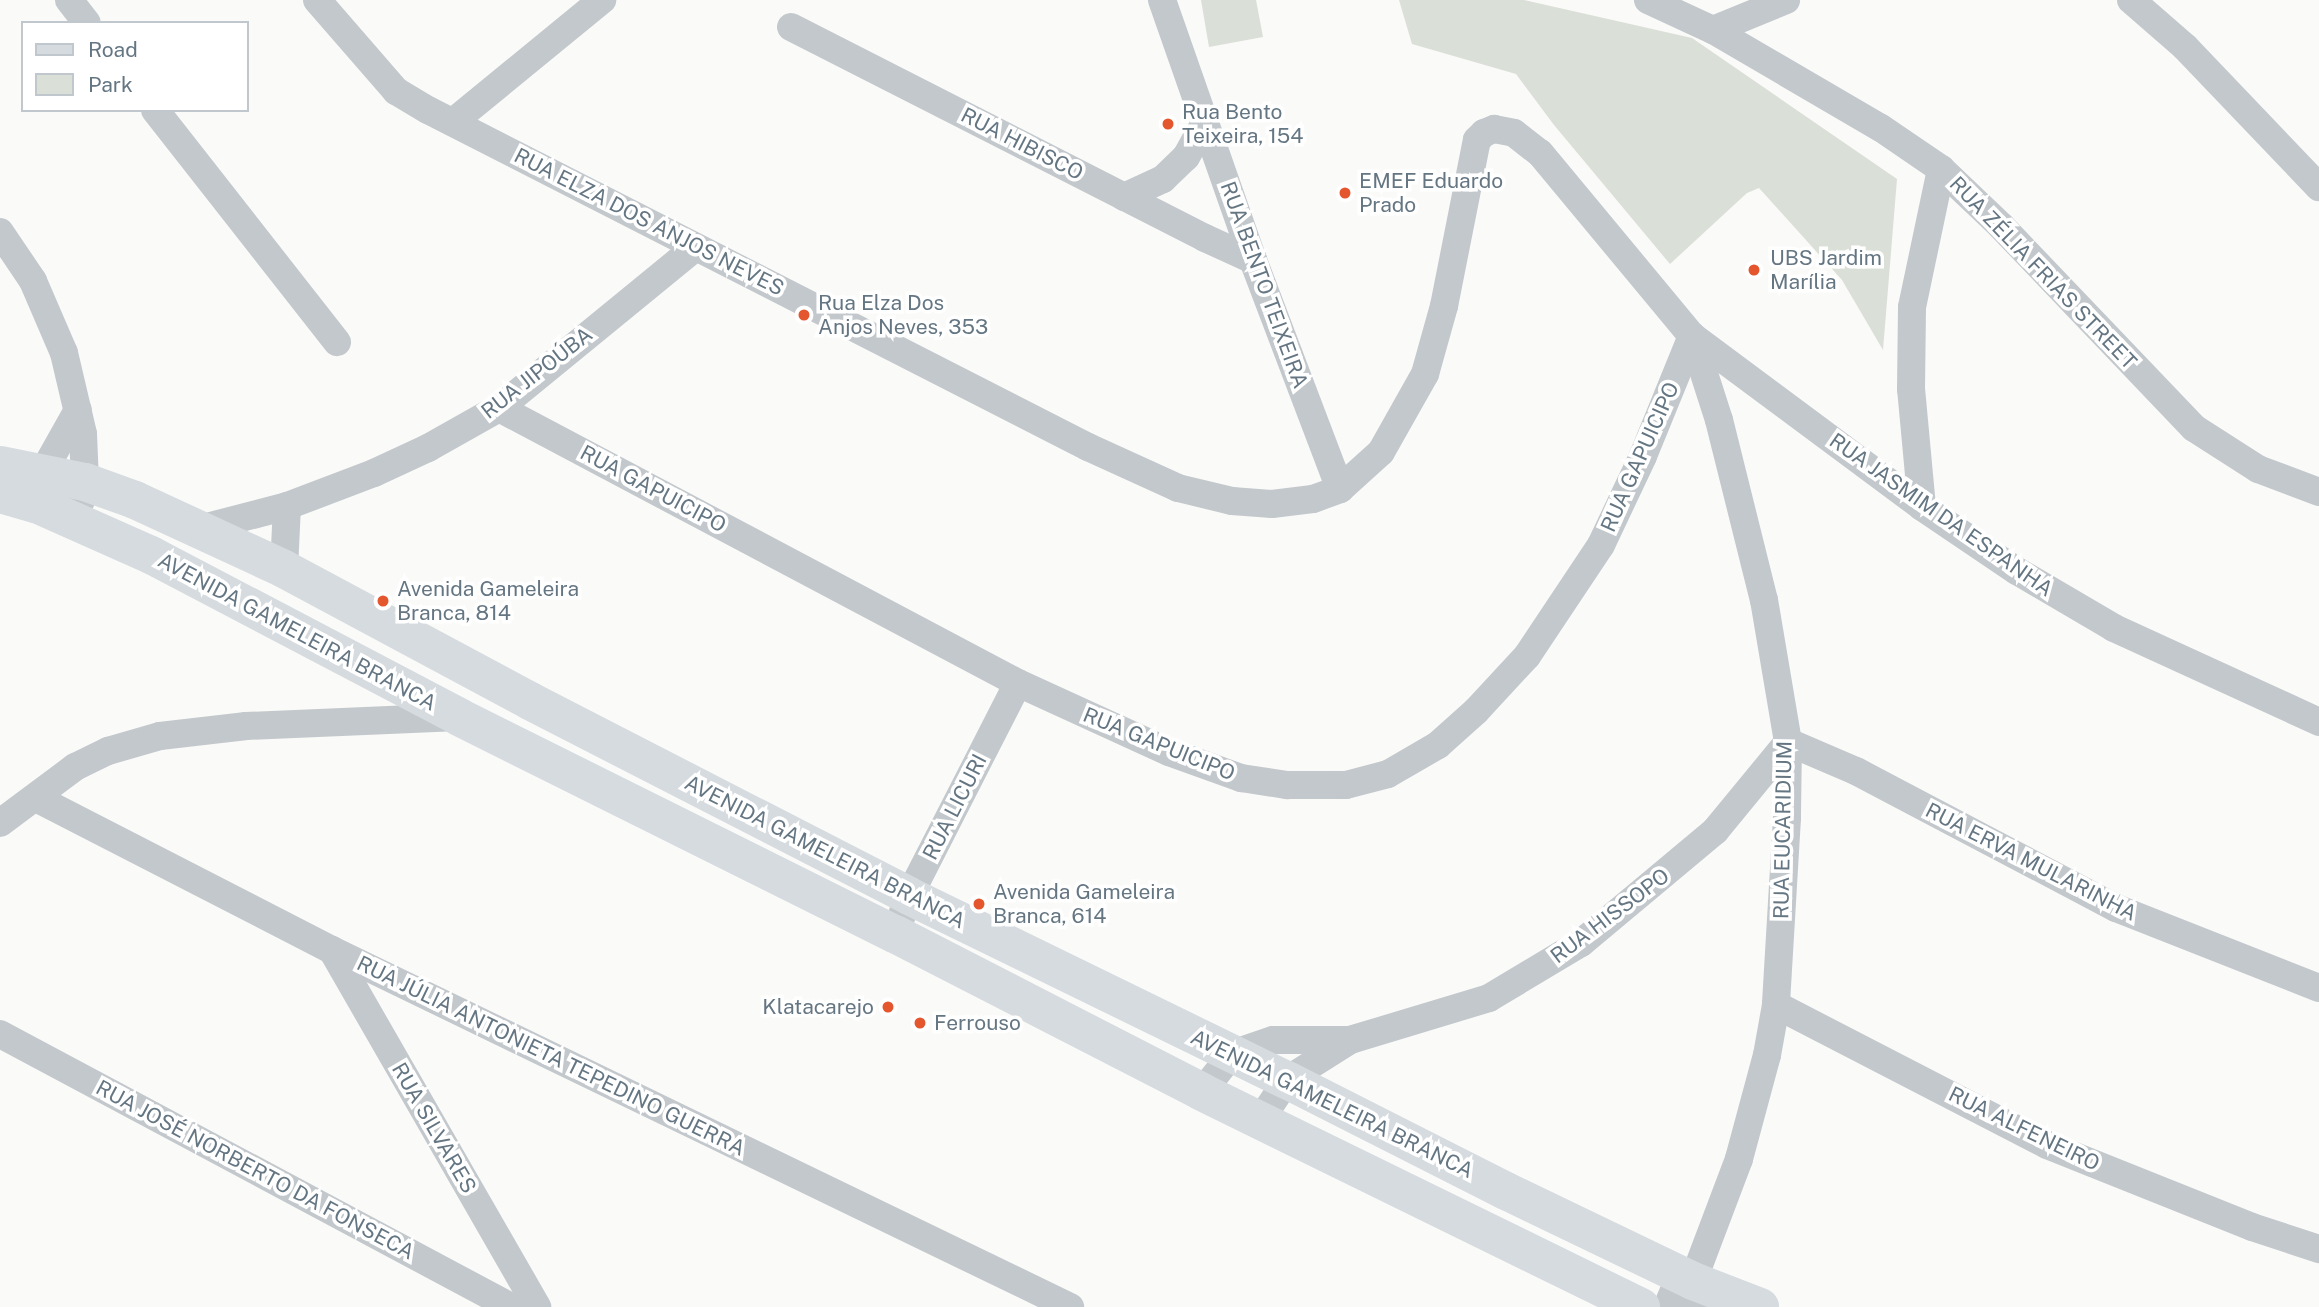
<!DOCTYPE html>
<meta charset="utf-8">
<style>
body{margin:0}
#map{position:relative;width:2319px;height:1307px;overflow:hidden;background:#fafaf8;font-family:"Public Sans",sans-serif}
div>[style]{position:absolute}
.green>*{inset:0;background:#dadfd7}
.minor>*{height:28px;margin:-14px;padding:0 14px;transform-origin:14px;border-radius:14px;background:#c3c8cc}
.secondary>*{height:38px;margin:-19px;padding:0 19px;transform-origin:19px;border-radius:19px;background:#d6dbdf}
.dots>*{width:19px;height:19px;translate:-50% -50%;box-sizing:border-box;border:4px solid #fff;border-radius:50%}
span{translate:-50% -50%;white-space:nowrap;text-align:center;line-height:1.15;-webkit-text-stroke:7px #fff;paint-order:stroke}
.poi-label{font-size:21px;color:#657683}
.left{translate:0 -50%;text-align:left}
.right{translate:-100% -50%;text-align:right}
.street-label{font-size:21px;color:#657683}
.legend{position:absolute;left:21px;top:21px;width:228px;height:91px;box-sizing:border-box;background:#fff;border:2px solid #c1c8cd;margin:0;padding:9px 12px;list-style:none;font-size:21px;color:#657683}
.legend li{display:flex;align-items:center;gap:14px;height:35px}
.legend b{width:35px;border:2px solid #c1c8cd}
</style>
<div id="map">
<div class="green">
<i style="clip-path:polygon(1201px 0,1256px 0,1263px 37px,1209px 47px)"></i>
<i style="clip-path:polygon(1399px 0,1524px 0,1692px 38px,1897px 179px,1883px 350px,1842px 280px,1759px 188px,1747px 193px,1670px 264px,1554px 125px,1516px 74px,1412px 44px)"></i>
</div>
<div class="minor">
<i style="left:69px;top:0;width:29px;rotate:52deg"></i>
<i style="left:317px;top:0;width:121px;rotate:49deg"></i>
<i style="left:396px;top:91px;width:37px;rotate:31deg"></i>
<i style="left:428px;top:110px;width:741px;rotate:27.05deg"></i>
<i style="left:1088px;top:447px;width:99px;rotate:24.5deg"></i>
<i style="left:1178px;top:488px;width:56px;rotate:13.5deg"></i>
<i style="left:1232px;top:501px;width:40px;rotate:4.3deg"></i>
<i style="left:1272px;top:504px;width:41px;rotate:-7deg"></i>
<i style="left:1313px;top:499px;width:29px;rotate:-20deg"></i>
<i style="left:1340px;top:489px;width:55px;rotate:-42.1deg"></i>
<i style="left:1381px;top:452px;width:90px;rotate:-60.6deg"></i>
<i style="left:1425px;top:374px;width:71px;rotate:-74.4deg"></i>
<i style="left:1444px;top:306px;width:169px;rotate:-78.8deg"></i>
<i style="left:1477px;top:140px;width:10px;rotate:-45deg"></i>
<i style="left:1484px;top:133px;width:11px;rotate:-22deg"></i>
<i style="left:1494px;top:129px;width:20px;rotate:11deg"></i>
<i style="left:1514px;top:133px;width:33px;rotate:38deg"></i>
<i style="left:1540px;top:153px;width:238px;rotate:50.3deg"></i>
<i style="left:1692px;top:336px;width:287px;rotate:36.6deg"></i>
<i style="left:1922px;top:507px;width:115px;rotate:34deg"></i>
<i style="left:2017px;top:571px;width:113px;rotate:30.4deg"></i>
<i style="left:2114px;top:628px;width:226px;rotate:24.6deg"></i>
<i style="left:1162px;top:0;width:275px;rotate:70.7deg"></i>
<i style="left:1253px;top:260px;width:245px;rotate:69.2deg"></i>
<i style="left:1648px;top:0;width:72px;rotate:24.8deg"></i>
<i style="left:1713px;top:30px;width:194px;rotate:30.3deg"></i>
<i style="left:1881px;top:128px;width:73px;rotate:34.3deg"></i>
<i style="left:1941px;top:169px;width:83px;rotate:43.5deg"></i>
<i style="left:2001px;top:226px;width:279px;rotate:46.3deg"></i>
<i style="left:2194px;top:428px;width:76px;rotate:32.6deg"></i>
<i style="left:2258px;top:469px;width:65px;rotate:20.7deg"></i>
<i style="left:2131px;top:0;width:72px;rotate:41deg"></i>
<i style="left:2185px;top:47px;width:194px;rotate:46.3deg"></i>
<i style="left:791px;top:27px;width:465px;rotate:27deg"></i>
<i style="left:1205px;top:238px;width:53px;rotate:24.6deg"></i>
<i style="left:1713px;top:30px;width:79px;rotate:-22.3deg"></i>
<i style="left:155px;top:110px;width:295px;rotate:51.9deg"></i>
<i style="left:453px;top:122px;width:193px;rotate:-39.3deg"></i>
<i style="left:1124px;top:197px;width:43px;rotate:-24.8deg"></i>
<i style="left:1163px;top:179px;width:32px;rotate:-44deg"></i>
<i style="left:1186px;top:157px;width:39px;rotate:-61deg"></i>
<i style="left:0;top:232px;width:59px;rotate:56deg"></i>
<i style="left:33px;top:281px;width:78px;rotate:66.7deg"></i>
<i style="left:64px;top:353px;width:83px;rotate:76.8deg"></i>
<i style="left:83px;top:434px;width:48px;rotate:87.6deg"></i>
<i style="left:85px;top:482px;width:19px;rotate:102deg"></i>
<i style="left:1692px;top:336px;width:88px;rotate:72.2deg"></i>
<i style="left:1719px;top:420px;width:186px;rotate:76deg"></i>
<i style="left:1764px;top:600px;width:144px;rotate:80.4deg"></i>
<i style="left:1788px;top:742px;width:76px;rotate:90.8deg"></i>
<i style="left:1787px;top:818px;width:187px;rotate:93.4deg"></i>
<i style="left:1776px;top:1005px;width:51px;rotate:100.2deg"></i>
<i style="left:1767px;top:1055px;width:108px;rotate:105.1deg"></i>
<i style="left:1739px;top:1159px;width:130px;rotate:110.7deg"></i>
<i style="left:1693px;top:1281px;width:17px;rotate:80deg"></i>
<i style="left:1696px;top:1298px;width:9px;rotate:108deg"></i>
<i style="left:499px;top:408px;width:587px;rotate:27.92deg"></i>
<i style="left:1018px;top:683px;width:166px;rotate:24.6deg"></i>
<i style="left:1169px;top:752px;width:77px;rotate:19.9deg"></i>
<i style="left:1241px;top:778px;width:47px;rotate:8.7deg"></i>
<i style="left:1287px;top:785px;width:59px"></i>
<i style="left:1346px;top:785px;width:43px;rotate:-14.7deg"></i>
<i style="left:1388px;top:774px;width:58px;rotate:-30.1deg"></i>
<i style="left:1438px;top:745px;width:51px;rotate:-41.8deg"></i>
<i style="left:1476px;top:711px;width:75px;rotate:-47.2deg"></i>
<i style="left:1527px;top:656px;width:133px;rotate:-56.3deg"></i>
<i style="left:1601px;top:545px;width:98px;rotate:-64.7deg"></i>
<i style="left:1643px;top:456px;width:130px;rotate:-67.8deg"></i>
<i style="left:29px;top:487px;width:21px;rotate:-47deg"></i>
<i style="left:43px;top:472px;width:71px;rotate:-60.6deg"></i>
<i style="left:1922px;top:507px;width:119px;rotate:-95.3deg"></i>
<i style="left:1911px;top:389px;width:82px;rotate:-89.3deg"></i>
<i style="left:1912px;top:307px;width:141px;rotate:-78.1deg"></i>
<i style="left:199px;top:529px;width:91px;rotate:-14.6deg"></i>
<i style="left:287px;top:506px;width:93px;rotate:-20.8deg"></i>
<i style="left:374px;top:473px;width:60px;rotate:-24.8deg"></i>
<i style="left:428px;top:448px;width:81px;rotate:-29.4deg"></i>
<i style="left:499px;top:408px;width:254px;rotate:-39.3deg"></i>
<i style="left:284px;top:569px;width:63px;rotate:-87.3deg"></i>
<i style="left:36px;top:798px;width:333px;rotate:27.2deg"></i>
<i style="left:332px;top:950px;width:820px;rotate:25.81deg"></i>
<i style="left:0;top:823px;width:94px;rotate:-36.7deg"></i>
<i style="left:75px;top:767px;width:37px;rotate:-26deg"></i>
<i style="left:108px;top:751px;width:54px;rotate:-16.1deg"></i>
<i style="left:160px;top:736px;width:87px;rotate:-6.6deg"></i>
<i style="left:246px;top:726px;width:213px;rotate:-2.4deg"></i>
<i style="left:895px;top:934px;width:40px;rotate:-69.8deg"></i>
<i style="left:909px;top:896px;width:239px;rotate:-62.9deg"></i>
<i style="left:332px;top:950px;width:412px;rotate:60.1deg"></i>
<i style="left:1776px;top:1005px;width:305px;rotate:27.3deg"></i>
<i style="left:2047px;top:1145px;width:221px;rotate:21.8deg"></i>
<i style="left:2252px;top:1227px;width:71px;rotate:18.2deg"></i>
<i style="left:0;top:1034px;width:579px;rotate:28.11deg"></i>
<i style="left:1202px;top:1092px;width:48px;rotate:-51.7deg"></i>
<i style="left:1232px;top:1054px;width:43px;rotate:-18.9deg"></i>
<i style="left:1273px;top:1040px;width:77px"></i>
<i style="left:1261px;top:1119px;width:47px;rotate:-56.3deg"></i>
<i style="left:1287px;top:1080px;width:75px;rotate:-32.4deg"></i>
<i style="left:1350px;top:1040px;width:145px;rotate:-16.8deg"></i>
<i style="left:1489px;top:998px;width:107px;rotate:-30.9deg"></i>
<i style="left:1581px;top:943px;width:175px;rotate:-39.9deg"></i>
<i style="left:1715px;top:831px;width:115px;rotate:-50.6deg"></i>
<i style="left:1788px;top:742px;width:74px;rotate:23.1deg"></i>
<i style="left:1856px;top:771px;width:294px;rotate:27.8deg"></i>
<i style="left:2116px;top:908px;width:218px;rotate:21.5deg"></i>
<i style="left:1667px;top:1307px;width:23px;rotate:-67deg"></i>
<i style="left:1676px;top:1286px;width:18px;rotate:-16deg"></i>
</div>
<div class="secondary">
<i style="left:0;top:465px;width:87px;rotate:11.3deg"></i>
<i style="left:85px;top:482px;width:53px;rotate:19.8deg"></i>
<i style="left:135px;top:500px;width:164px;rotate:24.8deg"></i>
<i style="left:284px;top:569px;width:279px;rotate:28.2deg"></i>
<i style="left:530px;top:701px;width:426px;rotate:27.2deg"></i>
<i style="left:909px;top:896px;width:420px;rotate:26deg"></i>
<i style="left:1287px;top:1080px;width:246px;rotate:26.9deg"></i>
<i style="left:1506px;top:1191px;width:208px;rotate:25.7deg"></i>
<i style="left:1693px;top:1281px;width:72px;rotate:21.2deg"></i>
<i style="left:0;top:494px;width:37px;rotate:16deg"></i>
<i style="left:36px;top:504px;width:126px;rotate:23.9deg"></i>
<i style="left:151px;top:555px;width:348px;rotate:27.7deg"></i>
<i style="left:459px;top:717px;width:487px;rotate:26.5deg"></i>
<i style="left:895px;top:934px;width:345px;rotate:27.2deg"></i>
<i style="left:1202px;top:1092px;width:489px;rotate:26.1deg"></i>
</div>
<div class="dots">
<i style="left:1168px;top:124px;background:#e4572e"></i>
<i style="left:1345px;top:193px;background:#e4572e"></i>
<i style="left:1754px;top:270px;background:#e4572e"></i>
<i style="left:804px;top:315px;background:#e4572e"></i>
<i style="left:383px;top:601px;background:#e4572e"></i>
<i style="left:979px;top:904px;background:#e4572e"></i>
<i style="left:888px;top:1007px;background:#e4572e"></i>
<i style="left:920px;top:1023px;background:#e4572e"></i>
</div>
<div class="poi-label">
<span class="left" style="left:1182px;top:124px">Rua Bento<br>Teixeira, 154</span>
<span class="left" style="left:1359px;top:193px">EMEF Eduardo<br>Prado</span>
<span class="left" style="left:1770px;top:270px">UBS Jardim<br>Marília</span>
<span class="left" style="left:818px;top:315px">Rua Elza Dos<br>Anjos Neves, 353</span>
<span class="left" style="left:397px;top:601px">Avenida Gameleira<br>Branca, 814</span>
<span class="left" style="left:993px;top:904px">Avenida Gameleira<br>Branca, 614</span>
<span class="right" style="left:874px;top:1007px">Klatacarejo</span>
<span class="left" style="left:934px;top:1023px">Ferrouso</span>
</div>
<div class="street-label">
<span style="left:1022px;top:144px;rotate:27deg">RUA HIBISCO</span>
<span style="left:649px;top:222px;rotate:27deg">RUA ELZA DOS ANJOS NEVES</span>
<span style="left:2043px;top:273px;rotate:46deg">RUA ZÉLIA FRIAS STREET</span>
<span style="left:1264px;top:285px;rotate:70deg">RUA BENTO TEIXEIRA</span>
<span style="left:537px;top:373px;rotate:-38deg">RUA JIPOÚBA</span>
<span style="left:1640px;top:457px;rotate:-66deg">RUA GAPUICIPO</span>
<span style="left:653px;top:489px;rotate:28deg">RUA GAPUICIPO</span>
<span style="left:1941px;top:515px;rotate:35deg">RUA JASMIM DA ESPANHA</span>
<span style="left:297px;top:632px;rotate:28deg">AVENIDA GAMELEIRA BRANCA</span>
<span style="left:1159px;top:744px;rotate:22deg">RUA GAPUICIPO</span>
<span style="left:955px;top:807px;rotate:-63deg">RUA LICURI</span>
<span style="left:1783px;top:830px;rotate:-89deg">RUA EUCARIDIUM</span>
<span style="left:825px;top:852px;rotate:27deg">AVENIDA GAMELEIRA BRANCA</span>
<span style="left:2031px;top:862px;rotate:27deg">RUA ERVA MULARINHA</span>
<span style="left:1610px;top:916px;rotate:-37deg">RUA HISSOPO</span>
<span style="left:551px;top:1056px;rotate:26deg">RUA JÚLIA ANTONIETA TEPEDINO GUERRA</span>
<span style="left:1332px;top:1104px;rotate:26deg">AVENIDA GAMELEIRA BRANCA</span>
<span style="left:434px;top:1128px;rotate:60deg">RUA SILVARES</span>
<span style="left:2024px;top:1129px;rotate:26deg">RUA ALFENEIRO</span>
<span style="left:255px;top:1170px;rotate:28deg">RUA JOSÉ NORBERTO DA FONSECA</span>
</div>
<ul class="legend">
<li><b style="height:9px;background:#d6dbdf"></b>Road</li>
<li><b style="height:19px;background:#dadfd7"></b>Park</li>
</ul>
</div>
